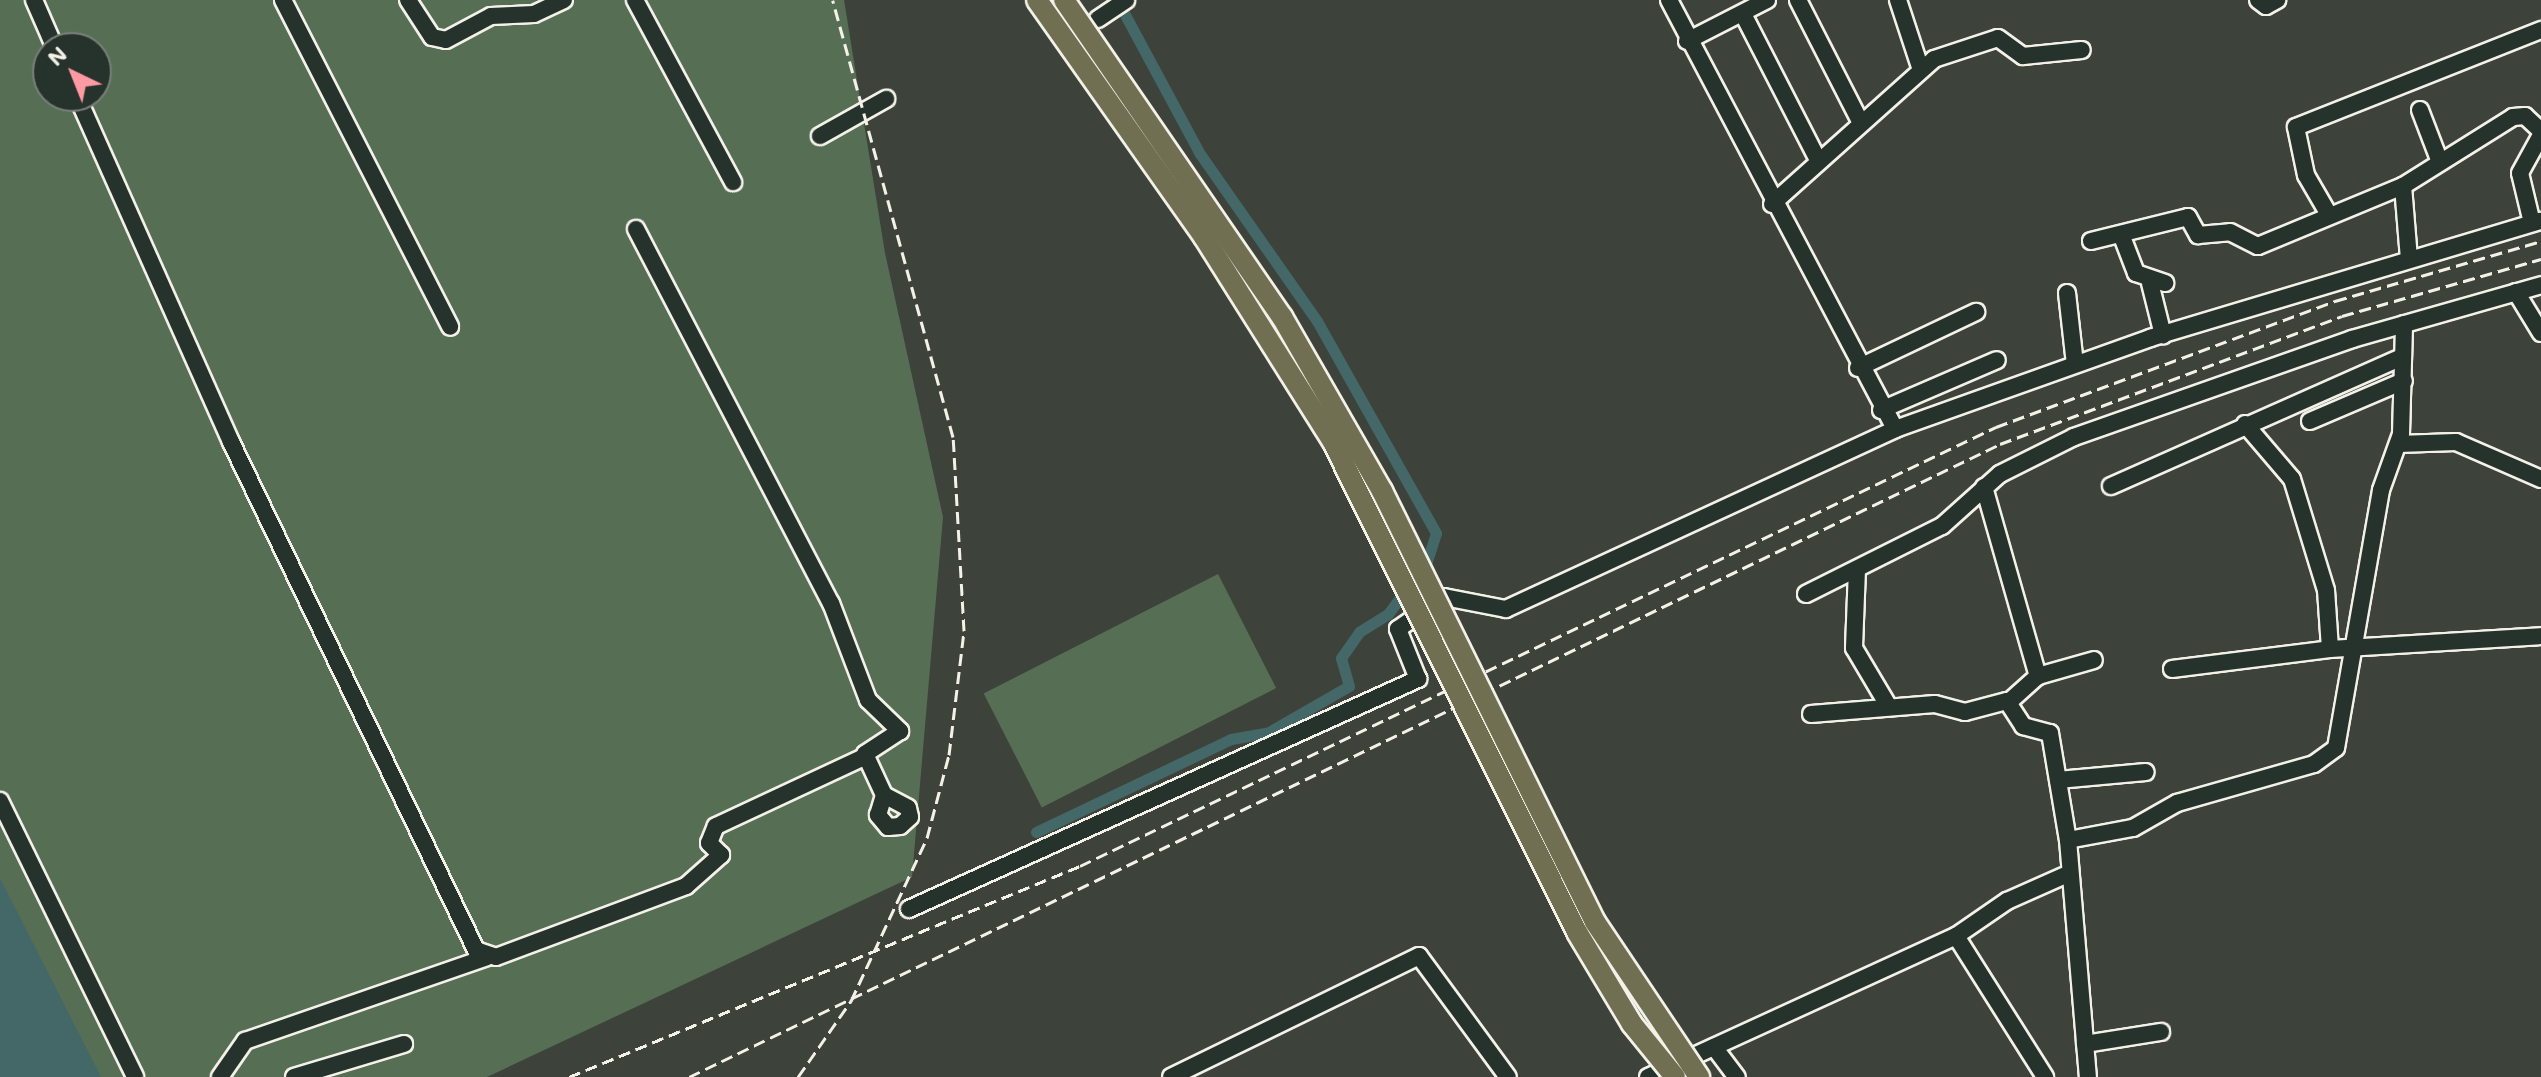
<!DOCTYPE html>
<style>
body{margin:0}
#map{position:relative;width:2541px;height:1077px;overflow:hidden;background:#3d433a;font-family:Mali,sans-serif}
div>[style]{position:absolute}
.green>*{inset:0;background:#566f54;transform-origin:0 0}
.water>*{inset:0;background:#436867}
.canal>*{height:11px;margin:-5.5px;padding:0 5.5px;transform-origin:5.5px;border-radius:5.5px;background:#436867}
.roads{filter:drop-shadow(2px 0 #f4f1e8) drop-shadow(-2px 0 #f4f1e8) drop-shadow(0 2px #f4f1e8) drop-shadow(0 -2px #f4f1e8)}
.minor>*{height:16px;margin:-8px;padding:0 8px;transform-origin:8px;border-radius:8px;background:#26332d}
.rail>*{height:3px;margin-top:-1.5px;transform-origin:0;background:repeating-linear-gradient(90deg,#f4f1e8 0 12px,transparent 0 18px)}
.bridges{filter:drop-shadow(2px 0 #f4f1e8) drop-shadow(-2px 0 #f4f1e8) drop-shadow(0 2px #f4f1e8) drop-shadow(0 -2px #f4f1e8)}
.major-bridge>*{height:20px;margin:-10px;padding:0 10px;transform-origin:10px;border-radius:10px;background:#716f52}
span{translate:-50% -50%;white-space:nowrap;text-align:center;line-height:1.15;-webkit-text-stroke:6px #26332d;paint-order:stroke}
.north{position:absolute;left:32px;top:32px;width:80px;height:80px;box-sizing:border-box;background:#26332d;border:2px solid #787f78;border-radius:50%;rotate:317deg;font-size:22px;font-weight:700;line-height:32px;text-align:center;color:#f4f1e8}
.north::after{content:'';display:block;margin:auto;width:28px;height:36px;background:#ff9aa2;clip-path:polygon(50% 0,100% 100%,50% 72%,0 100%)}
</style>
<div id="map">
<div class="green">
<i style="clip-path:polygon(evenodd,0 0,844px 0,885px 253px,943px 517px,912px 877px,487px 1077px,93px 1077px,0 883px,0 0,48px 48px,96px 48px,96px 96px,48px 96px,48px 48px)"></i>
<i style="left:1218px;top:574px;width:128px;height:263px;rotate:63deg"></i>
</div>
<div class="water">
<i style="clip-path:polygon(0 878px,101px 1077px,0 1077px)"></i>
</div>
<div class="canal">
<i style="left:1036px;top:832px;width:216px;rotate:-25.5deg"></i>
<i style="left:1231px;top:739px;width:39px;rotate:-10deg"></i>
<i style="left:1269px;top:732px;width:92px;rotate:-29.9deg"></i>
<i style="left:1349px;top:686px;width:29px;rotate:-106deg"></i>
<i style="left:1341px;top:658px;width:32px;rotate:-55deg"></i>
<i style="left:1359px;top:632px;width:34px;rotate:-32deg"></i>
<i style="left:1388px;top:614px;width:66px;rotate:-53.7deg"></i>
<i style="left:1427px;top:561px;width:29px;rotate:-72deg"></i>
<i style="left:1436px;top:533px;width:243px;rotate:-119.3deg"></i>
<i style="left:1317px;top:321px;width:204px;rotate:-125deg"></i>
<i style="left:1200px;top:154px;width:160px;rotate:-118.3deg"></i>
</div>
<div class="roads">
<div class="minor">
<i style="left:34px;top:0;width:52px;rotate:66.4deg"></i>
<i style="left:283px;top:0;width:367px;rotate:62.9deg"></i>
<i style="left:408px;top:0;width:44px;rotate:57deg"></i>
<i style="left:432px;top:37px;width:14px;rotate:12deg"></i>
<i style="left:446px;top:40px;width:51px;rotate:-28.1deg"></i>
<i style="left:491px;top:16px;width:43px;rotate:-2.7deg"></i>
<i style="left:534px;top:14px;width:33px;rotate:-25deg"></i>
<i style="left:635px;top:0;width:207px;rotate:61.7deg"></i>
<i style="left:1669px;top:0;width:485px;rotate:62.2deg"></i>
<i style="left:1895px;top:429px;width:271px;rotate:-19.6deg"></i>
<i style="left:2150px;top:338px;width:408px;rotate:-16.7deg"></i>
<i style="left:1798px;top:0;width:136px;rotate:62.9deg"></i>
<i style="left:1898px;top:0;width:71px;rotate:71.8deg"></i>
<i style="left:2258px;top:0;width:10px;rotate:37deg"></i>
<i style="left:2266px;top:6px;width:13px;rotate:-29deg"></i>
<i style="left:1743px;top:14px;width:164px;rotate:62.8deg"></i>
<i style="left:1098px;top:19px;width:34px;rotate:-34deg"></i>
<i style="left:1687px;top:41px;width:90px;rotate:-27.1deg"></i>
<i style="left:77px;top:96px;width:379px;rotate:66deg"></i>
<i style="left:231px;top:442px;width:564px;rotate:64.25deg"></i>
<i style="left:476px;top:950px;width:21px;rotate:19deg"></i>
<i style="left:496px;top:957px;width:203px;rotate:-20.5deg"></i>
<i style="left:686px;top:886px;width:47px;rotate:-41.5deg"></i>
<i style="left:721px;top:855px;width:17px;rotate:-135deg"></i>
<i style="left:709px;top:843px;width:18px;rotate:-68deg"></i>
<i style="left:716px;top:826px;width:166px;rotate:-25deg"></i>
<i style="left:2420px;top:110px;width:56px;rotate:69deg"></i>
<i style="left:820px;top:136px;width:76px;rotate:-29.3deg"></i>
<i style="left:2403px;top:186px;width:73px;rotate:85.3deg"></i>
<i style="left:1772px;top:204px;width:217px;rotate:-41.8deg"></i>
<i style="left:1934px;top:59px;width:67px;rotate:-18.2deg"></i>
<i style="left:1998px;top:38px;width:31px;rotate:36deg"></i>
<i style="left:2023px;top:56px;width:59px;rotate:-5.8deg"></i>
<i style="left:2328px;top:213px;width:44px;rotate:-120.1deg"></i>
<i style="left:2306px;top:175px;width:49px;rotate:-101.8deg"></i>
<i style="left:2296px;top:127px;width:264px;rotate:-21.6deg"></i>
<i style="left:2532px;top:223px;width:51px;rotate:-103.5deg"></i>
<i style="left:2520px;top:173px;width:43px;rotate:-61.1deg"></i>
<i style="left:636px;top:229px;width:422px;rotate:62.5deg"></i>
<i style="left:831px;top:603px;width:104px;rotate:69.1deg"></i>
<i style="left:868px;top:700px;width:45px;rotate:44.1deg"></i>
<i style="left:900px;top:731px;width:42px;rotate:146.7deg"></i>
<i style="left:865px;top:754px;width:45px;rotate:65.1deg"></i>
<i style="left:884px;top:795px;width:27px;rotate:28deg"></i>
<i style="left:908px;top:808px;width:9px;rotate:77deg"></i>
<i style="left:910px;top:817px;width:13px;rotate:138deg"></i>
<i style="left:900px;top:826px;width:12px;rotate:175deg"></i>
<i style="left:888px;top:827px;width:16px;rotate:-130deg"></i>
<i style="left:878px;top:815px;width:21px;rotate:-73deg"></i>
<i style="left:2121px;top:234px;width:42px;rotate:69deg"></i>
<i style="left:2136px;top:273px;width:31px;rotate:19deg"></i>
<i style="left:2091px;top:241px;width:100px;rotate:-13.9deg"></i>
<i style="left:2188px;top:217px;width:21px;rotate:61deg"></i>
<i style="left:2198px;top:235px;width:32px;rotate:-5deg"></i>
<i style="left:2230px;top:232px;width:31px;rotate:27deg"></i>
<i style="left:2258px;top:246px;width:157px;rotate:-22.5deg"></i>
<i style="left:2403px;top:186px;width:130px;rotate:-32.1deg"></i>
<i style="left:2513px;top:117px;width:12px;rotate:-5deg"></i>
<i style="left:2525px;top:116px;width:22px;rotate:43deg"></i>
<i style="left:2150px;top:283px;width:54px;rotate:76deg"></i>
<i style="left:2516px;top:292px;width:48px;rotate:58.6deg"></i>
<i style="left:2067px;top:293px;width:71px;rotate:83.6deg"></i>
<i style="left:1858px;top:368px;width:131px;rotate:-25.4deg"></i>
<i style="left:1881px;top:410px;width:126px;rotate:-23.3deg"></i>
<i style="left:2310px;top:421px;width:102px;rotate:-23.1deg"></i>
<i style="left:2245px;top:424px;width:72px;rotate:49.5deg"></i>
<i style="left:2292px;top:479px;width:116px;rotate:73deg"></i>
<i style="left:2326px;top:590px;width:59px;rotate:86.1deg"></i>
<i style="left:2398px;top:444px;width:58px;rotate:-2deg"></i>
<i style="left:2456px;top:442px;width:93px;rotate:23.5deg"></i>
<i style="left:2111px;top:486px;width:318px;rotate:-23.9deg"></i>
<i style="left:1984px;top:487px;width:197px;rotate:74.1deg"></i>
<i style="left:1857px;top:569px;width:79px;rotate:92.2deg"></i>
<i style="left:1854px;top:648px;width:69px;rotate:59.3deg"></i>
<i style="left:1806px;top:594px;width:152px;rotate:-26.6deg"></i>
<i style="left:1942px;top:526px;width:78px;rotate:-41.9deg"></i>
<i style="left:2000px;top:474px;width:83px;rotate:-26.6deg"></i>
<i style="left:2074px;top:437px;width:295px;rotate:-19.4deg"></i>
<i style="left:2352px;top:339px;width:197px;rotate:-15.9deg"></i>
<i style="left:2172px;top:669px;width:159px;rotate:-7.2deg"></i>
<i style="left:2330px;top:649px;width:211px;rotate:-3.5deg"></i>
<i style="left:2010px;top:701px;width:38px;rotate:-42deg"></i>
<i style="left:2038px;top:676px;width:58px;rotate:-15.9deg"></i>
<i style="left:1811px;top:714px;width:124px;rotate:-4.6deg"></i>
<i style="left:1935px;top:704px;width:31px;rotate:15deg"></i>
<i style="left:1965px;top:712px;width:43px;rotate:-14.7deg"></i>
<i style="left:2007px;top:701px;width:30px;rotate:57deg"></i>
<i style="left:2023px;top:726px;width:28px;rotate:15deg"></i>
<i style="left:2050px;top:733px;width:109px;rotate:80.5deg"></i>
<i style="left:2068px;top:840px;width:238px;rotate:85.2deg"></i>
<i style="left:2058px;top:780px;width:88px;rotate:-5.2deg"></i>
<i style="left:0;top:801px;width:307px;rotate:63.9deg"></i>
<i style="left:2068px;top:840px;width:66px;rotate:-10.5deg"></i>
<i style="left:2133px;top:828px;width:51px;rotate:-29.6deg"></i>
<i style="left:2177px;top:803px;width:142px;rotate:-15.9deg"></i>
<i style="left:2314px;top:764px;width:27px;rotate:-36deg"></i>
<i style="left:2336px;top:748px;width:262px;rotate:-80.1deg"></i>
<i style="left:2381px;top:490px;width:59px;rotate:-70.3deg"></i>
<i style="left:2401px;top:434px;width:110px;rotate:-88.4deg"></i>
<i style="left:909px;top:909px;width:559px;rotate:-24.32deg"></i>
<i style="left:1418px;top:679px;width:54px;rotate:-111.8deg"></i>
<i style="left:1398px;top:629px;width:56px;rotate:-34.8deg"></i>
<i style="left:1444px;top:597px;width:63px;rotate:11deg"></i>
<i style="left:1506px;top:609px;width:429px;rotate:-24.8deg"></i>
<i style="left:1956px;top:936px;width:62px;rotate:-34.5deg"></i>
<i style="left:2007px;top:901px;width:69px;rotate:-24deg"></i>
<i style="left:2085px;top:1044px;width:77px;rotate:-9deg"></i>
<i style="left:1714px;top:1047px;width:38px;rotate:53deg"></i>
<i style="left:220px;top:1077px;width:44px;rotate:-55.2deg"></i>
<i style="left:245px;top:1041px;width:256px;rotate:-19.1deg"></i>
<i style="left:294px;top:1077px;width:115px;rotate:-16.7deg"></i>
<i style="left:1171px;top:1077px;width:276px;rotate:-26deg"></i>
<i style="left:1419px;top:956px;width:150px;rotate:53.7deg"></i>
<i style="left:1648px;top:1077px;width:339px;rotate:-24.6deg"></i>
<i style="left:1956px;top:936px;width:167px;rotate:57.7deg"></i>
</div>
</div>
<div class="rail">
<i style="left:569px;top:1077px;width:553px;rotate:-22.44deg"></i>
<i style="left:1080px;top:866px;width:1016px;rotate:-25.61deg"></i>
<i style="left:1996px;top:427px;width:362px;rotate:-20.4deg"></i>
<i style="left:2335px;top:301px;width:215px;rotate:-16.2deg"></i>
<i style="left:689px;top:1077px;width:1456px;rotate:-25.77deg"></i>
<i style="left:2000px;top:444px;width:365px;rotate:-20.5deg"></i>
<i style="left:2342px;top:316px;width:207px;rotate:-16deg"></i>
<i style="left:798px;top:1077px;width:93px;rotate:-55.1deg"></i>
<i style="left:851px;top:1001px;width:180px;rotate:-65deg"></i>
<i style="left:927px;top:838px;width:86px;rotate:-75.2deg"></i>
<i style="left:949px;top:755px;width:125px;rotate:-83.1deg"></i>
<i style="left:964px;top:631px;width:194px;rotate:-93.2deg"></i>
<i style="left:953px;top:437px;width:453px;rotate:-105.4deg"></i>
</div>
<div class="bridges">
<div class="major-bridge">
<i style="left:1037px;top:0;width:290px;rotate:54.8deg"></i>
<i style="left:1204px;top:237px;width:242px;rotate:57.8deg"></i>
<i style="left:1333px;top:442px;width:547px;rotate:63.53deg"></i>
<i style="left:1577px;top:932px;width:107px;rotate:59.1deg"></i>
<i style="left:1632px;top:1024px;width:68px;rotate:50.9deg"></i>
<i style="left:1064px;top:0;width:385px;rotate:55.5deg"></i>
<i style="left:1282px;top:317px;width:201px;rotate:60.1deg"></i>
<i style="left:1382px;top:491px;width:481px;rotate:63.7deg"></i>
<i style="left:1595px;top:922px;width:187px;rotate:56.1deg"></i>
</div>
</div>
<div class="north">N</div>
</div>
